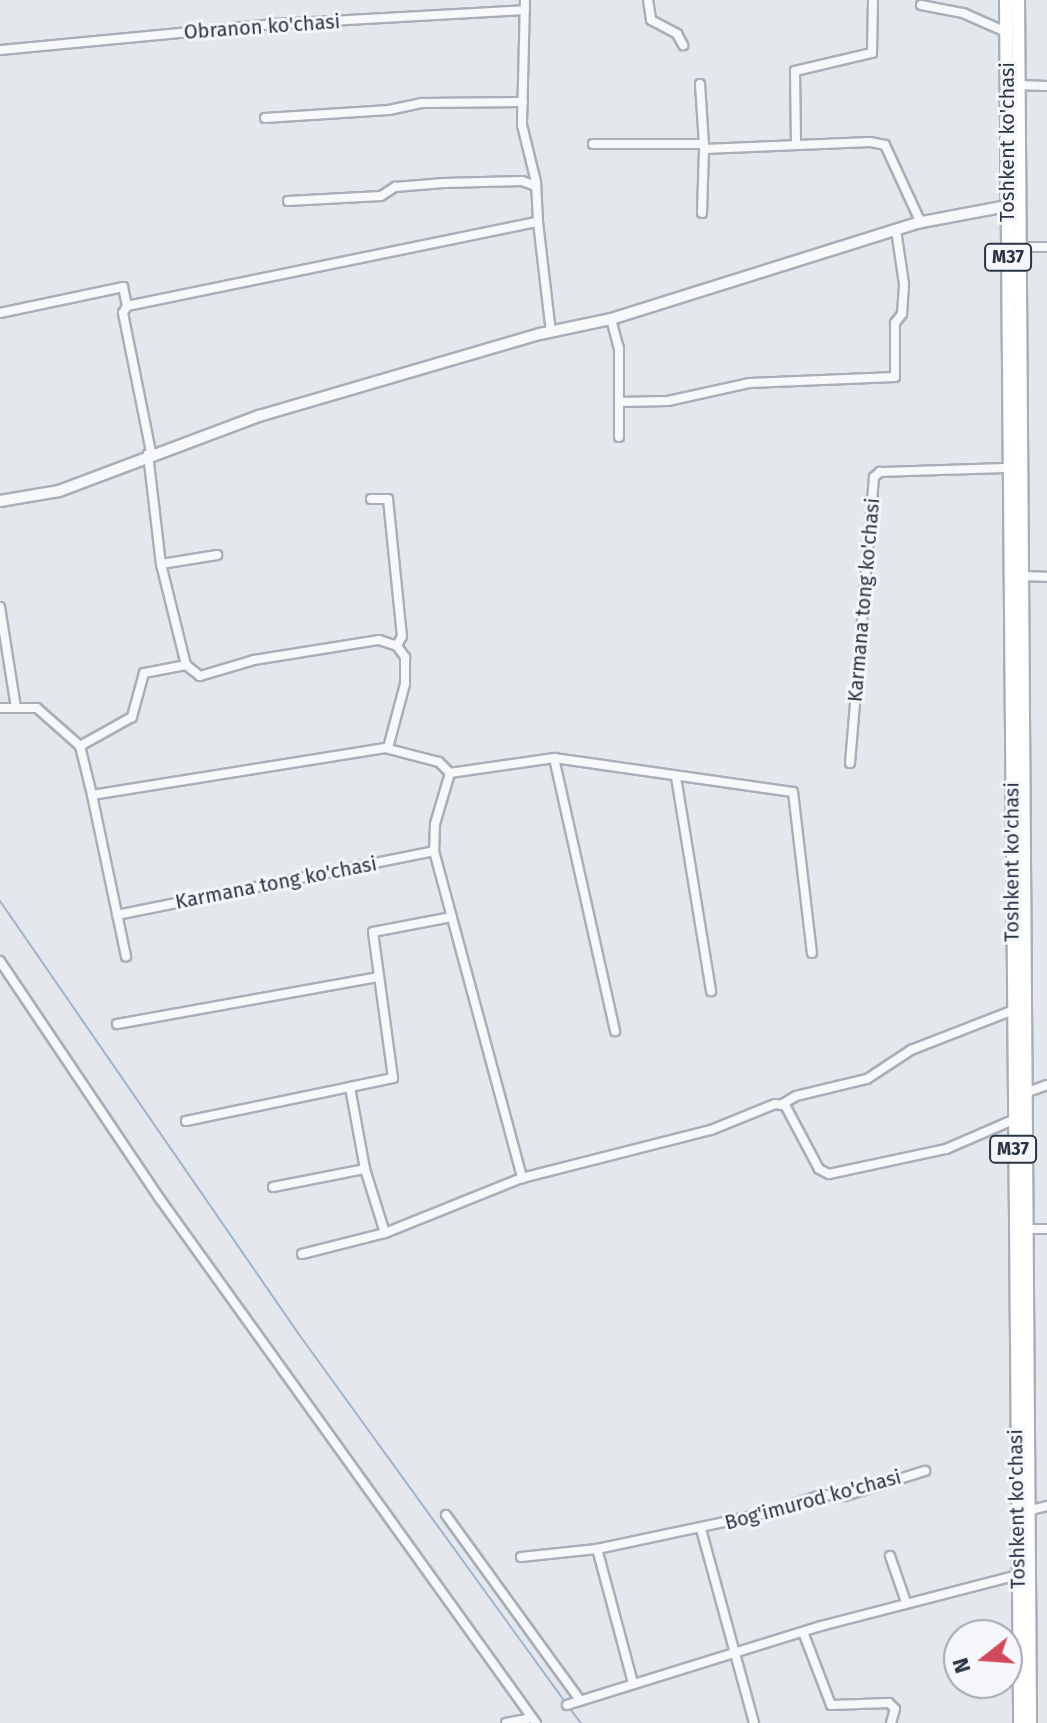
<!DOCTYPE html>
<style>
body{margin:0}
#map{position:relative;width:1047px;height:1723px;overflow:hidden;background:#e4e7ec;font-family:"Fira Sans",sans-serif}
div>[style]{position:absolute}
.stream>*{height:2px;margin:-1px;padding:0 1px;transform-origin:1px;border-radius:1px;background:#9fb4cc}
.roads{filter:drop-shadow(2px 0 #a9aeb7) drop-shadow(-2px 0 #a9aeb7) drop-shadow(0 2px #a9aeb7) drop-shadow(0 -2px #a9aeb7)}
.minor>*{height:8px;margin:-4px;padding:0 4px;transform-origin:4px;border-radius:4px;background:#f7f8fa}
.tertiary>*{height:10px;margin:-5px;padding:0 5px;transform-origin:5px;border-radius:5px;background:#f7f8fa}
.trunk>*{height:12px;margin:-6px;padding:0 6px;transform-origin:6px;border-radius:6px;background:#fff}
span{translate:-50% -50%;white-space:nowrap;text-align:center;line-height:1.15;-webkit-text-stroke:6px #f4f6f9;paint-order:stroke}
.shield-label span{padding:2px 6px;background:#f4f6f9;border:2px solid;border-radius:6px;-webkit-text-stroke-width:0}
.shield-label{font-size:18px;color:#2b3445;font-weight:700}
.street-label{font-size:20px;color:#2b3445}
.north{position:absolute;left:943px;top:1619px;width:80px;height:80px;box-sizing:border-box;background:#f4f6f9;border:2px solid #a4a8b1;border-radius:50%;rotate:253deg;font-size:22px;font-weight:700;line-height:32px;text-align:center;color:#2b3445}
.north::after{content:'';display:block;margin:auto;width:28px;height:36px;background:#d1495b;clip-path:polygon(50% 0,100% 100%,50% 72%,0 100%)}
</style>
<div id="map">
<div class="stream">
<i style="left:0;top:901px;width:525px;rotate:55.4deg"></i>
<i style="left:298px;top:1333px;width:457px;rotate:54.1deg"></i>
<i style="left:570px;top:1709px;width:18px;rotate:52deg"></i>
</div>
<div class="roads">
<div class="minor">
<i style="left:525px;top:0;width:125px;rotate:91.4deg"></i>
<i style="left:522px;top:125px;width:59px;rotate:76.2deg"></i>
<i style="left:536px;top:182px;width:40px;rotate:87.1deg"></i>
<i style="left:648px;top:0;width:20px;rotate:81deg"></i>
<i style="left:651px;top:20px;width:30px;rotate:28deg"></i>
<i style="left:677px;top:34px;width:13px;rotate:61deg"></i>
<i style="left:921px;top:5px;width:43px;rotate:10.8deg"></i>
<i style="left:963px;top:13px;width:47px;rotate:23.8deg"></i>
<i style="left:0;top:50px;width:277px;rotate:-5.4deg"></i>
<i style="left:276px;top:24px;width:249px;rotate:-3.2deg"></i>
<i style="left:700px;top:84px;width:60px;rotate:86.2deg"></i>
<i style="left:1018px;top:85px;width:29px;rotate:2deg"></i>
<i style="left:265px;top:118px;width:124px;rotate:-3.7deg"></i>
<i style="left:389px;top:110px;width:34px;rotate:-12deg"></i>
<i style="left:422px;top:103px;width:101px;rotate:-0.6deg"></i>
<i style="left:796px;top:143px;width:72px;rotate:-90.8deg"></i>
<i style="left:795px;top:71px;width:79px;rotate:-13.2deg"></i>
<i style="left:872px;top:53px;width:53px;rotate:-88.9deg"></i>
<i style="left:593px;top:144px;width:111px"></i>
<i style="left:704px;top:144px;width:5px;rotate:90deg"></i>
<i style="left:288px;top:201px;width:93px;rotate:-3.1deg"></i>
<i style="left:381px;top:196px;width:17px;rotate:-33deg"></i>
<i style="left:395px;top:187px;width:49px;rotate:-4.7deg"></i>
<i style="left:444px;top:183px;width:78px;rotate:-1.5deg"></i>
<i style="left:522px;top:181px;width:15px;rotate:20deg"></i>
<i style="left:702px;top:213px;width:64px;rotate:-88.2deg"></i>
<i style="left:704px;top:149px;width:166px;rotate:-2.4deg"></i>
<i style="left:870px;top:142px;width:15px;rotate:11deg"></i>
<i style="left:885px;top:145px;width:86px;rotate:65.2deg"></i>
<i style="left:1020px;top:247px;width:27px"></i>
<i style="left:127px;top:306px;width:8px;rotate:120deg"></i>
<i style="left:123px;top:313px;width:142px;rotate:78.6deg"></i>
<i style="left:0;top:313px;width:126px;rotate:-11.9deg"></i>
<i style="left:123px;top:287px;width:19px;rotate:78deg"></i>
<i style="left:127px;top:306px;width:419px;rotate:-11.6deg"></i>
<i style="left:538px;top:222px;width:111px;rotate:83.3deg"></i>
<i style="left:611px;top:319px;width:30px;rotate:75deg"></i>
<i style="left:619px;top:348px;width:89px;rotate:90deg"></i>
<i style="left:619px;top:402px;width:49px;rotate:-1.2deg"></i>
<i style="left:668px;top:401px;width:84px;rotate:-12.4deg"></i>
<i style="left:750px;top:383px;width:145px;rotate:-2.4deg"></i>
<i style="left:895px;top:377px;width:54px;rotate:-90deg"></i>
<i style="left:895px;top:323px;width:11px;rotate:-52deg"></i>
<i style="left:902px;top:314px;width:30px;rotate:-86deg"></i>
<i style="left:904px;top:284px;width:55px;rotate:-98.4deg"></i>
<i style="left:148px;top:454px;width:111px;rotate:83.3deg"></i>
<i style="left:161px;top:564px;width:104px;rotate:76.1deg"></i>
<i style="left:186px;top:665px;width:43px;rotate:169.2deg"></i>
<i style="left:144px;top:673px;width:46px;rotate:105.3deg"></i>
<i style="left:132px;top:717px;width:60px;rotate:150.9deg"></i>
<i style="left:80px;top:746px;width:50px;rotate:76.2deg"></i>
<i style="left:92px;top:795px;width:297px;rotate:-9.1deg"></i>
<i style="left:385px;top:748px;width:56px;rotate:14.5deg"></i>
<i style="left:439px;top:762px;width:16px;rotate:45deg"></i>
<i style="left:371px;top:499px;width:17px"></i>
<i style="left:388px;top:499px;width:138px;rotate:84.2deg"></i>
<i style="left:402px;top:636px;width:11px;rotate:117deg"></i>
<i style="left:161px;top:564px;width:57px;rotate:-9.1deg"></i>
<i style="left:1020px;top:576px;width:27px;rotate:2deg"></i>
<i style="left:0;top:607px;width:102px;rotate:81deg"></i>
<i style="left:16px;top:708px;width:21px"></i>
<i style="left:37px;top:708px;width:57px;rotate:41.5deg"></i>
<i style="left:186px;top:665px;width:18px;rotate:38deg"></i>
<i style="left:200px;top:676px;width:56px;rotate:-16.5deg"></i>
<i style="left:254px;top:660px;width:127px;rotate:-9.1deg"></i>
<i style="left:379px;top:640px;width:19px;rotate:18deg"></i>
<i style="left:397px;top:646px;width:14px;rotate:54deg"></i>
<i style="left:405px;top:657px;width:27px;rotate:90deg"></i>
<i style="left:405px;top:684px;width:66px;rotate:104.9deg"></i>
<i style="left:0;top:708px;width:16px"></i>
<i style="left:554px;top:758px;width:241px;rotate:8.1deg"></i>
<i style="left:793px;top:792px;width:162px;rotate:83.3deg"></i>
<i style="left:850px;top:763px;width:287px;rotate:-85.2deg"></i>
<i style="left:874px;top:477px;width:8px;rotate:-40deg"></i>
<i style="left:880px;top:472px;width:129px;rotate:-1.8deg"></i>
<i style="left:450px;top:773px;width:53px;rotate:106.4deg"></i>
<i style="left:435px;top:824px;width:27px;rotate:92deg"></i>
<i style="left:434px;top:851px;width:339px;rotate:74.9deg"></i>
<i style="left:522px;top:1178px;width:195px;rotate:-14.3deg"></i>
<i style="left:711px;top:1130px;width:69px;rotate:-22.1deg"></i>
<i style="left:775px;top:1104px;width:10px;rotate:6deg"></i>
<i style="left:785px;top:1105px;width:72px;rotate:62deg"></i>
<i style="left:819px;top:1169px;width:11px;rotate:27deg"></i>
<i style="left:829px;top:1174px;width:120px;rotate:-12.1deg"></i>
<i style="left:946px;top:1149px;width:73px;rotate:-23.4deg"></i>
<i style="left:450px;top:773px;width:105px;rotate:-8.2deg"></i>
<i style="left:554px;top:758px;width:280px;rotate:77.4deg"></i>
<i style="left:676px;top:777px;width:217px;rotate:80.7deg"></i>
<i style="left:92px;top:795px;width:165px;rotate:78.1deg"></i>
<i style="left:117px;top:915px;width:323px;rotate:-11.4deg"></i>
<i style="left:0;top:961px;width:287px;rotate:56.1deg"></i>
<i style="left:160px;top:1199px;width:645px;rotate:54.34deg"></i>
<i style="left:117px;top:1024px;width:265px;rotate:-10.2deg"></i>
<i style="left:1025px;top:1093px;width:23px;rotate:-20deg"></i>
<i style="left:781px;top:1105px;width:17px;rotate:-31deg"></i>
<i style="left:796px;top:1096px;width:73px;rotate:-13.5deg"></i>
<i style="left:867px;top:1079px;width:53px;rotate:-33.4deg"></i>
<i style="left:911px;top:1050px;width:107px;rotate:-21.3deg"></i>
<i style="left:186px;top:1121px;width:167px;rotate:-11.7deg"></i>
<i style="left:273px;top:1187px;width:94px;rotate:-11.1deg"></i>
<i style="left:1025px;top:1229px;width:22px"></i>
<i style="left:385px;top:1233px;width:67px;rotate:-107.4deg"></i>
<i style="left:365px;top:1169px;width:83px;rotate:-100.4deg"></i>
<i style="left:350px;top:1087px;width:44px;rotate:-11.8deg"></i>
<i style="left:393px;top:1078px;width:147px;rotate:-97.8deg"></i>
<i style="left:373px;top:932px;width:80px;rotate:-10.8deg"></i>
<i style="left:302px;top:1254px;width:86px;rotate:-14.2deg"></i>
<i style="left:385px;top:1233px;width:148px;rotate:-21.9deg"></i>
<i style="left:1027px;top:1511px;width:21px;rotate:-14deg"></i>
<i style="left:446px;top:1515px;width:228px;rotate:54.1deg"></i>
<i style="left:701px;top:1529px;width:201px;rotate:74.7deg"></i>
<i style="left:890px;top:1556px;width:49px;rotate:70.8deg"></i>
<i style="left:521px;top:1557px;width:76px;rotate:-6deg"></i>
<i style="left:803px;top:1632px;width:78px;rotate:69deg"></i>
<i style="left:831px;top:1705px;width:58px;rotate:-2deg"></i>
<i style="left:889px;top:1703px;width:8px;rotate:45deg"></i>
<i style="left:895px;top:1709px;width:15px;rotate:106deg"></i>
<i style="left:633px;top:1683px;width:139px;rotate:-105deg"></i>
<i style="left:597px;top:1549px;width:174px;rotate:-12deg"></i>
<i style="left:767px;top:1513px;width:57px;rotate:-18.4deg"></i>
<i style="left:821px;top:1495px;width:24px;rotate:2deg"></i>
<i style="left:845px;top:1496px;width:84px;rotate:-17.4deg"></i>
<i style="left:567px;top:1705px;width:266px;rotate:-17.3deg"></i>
<i style="left:821px;top:1626px;width:203px;rotate:-14.5deg"></i>
<i style="left:506px;top:1723px;width:26px;rotate:-11deg"></i>
</div>
<div class="tertiary">
<i style="left:0;top:501px;width:60px;rotate:-9.6deg"></i>
<i style="left:59px;top:491px;width:214px;rotate:-20.6deg"></i>
<i style="left:259px;top:416px;width:293px;rotate:-16.3deg"></i>
<i style="left:540px;top:334px;width:73px;rotate:-11.9deg"></i>
<i style="left:611px;top:319px;width:321px;rotate:-17.4deg"></i>
<i style="left:917px;top:223px;width:92px;rotate:-10.7deg"></i>
</div>
<div class="trunk">
<i style="left:1006px;top:0;width:1723px;rotate:89.53deg"></i>
<i style="left:1018px;top:0;width:1723px;rotate:89.6deg"></i>
</div>
</div>
<div class="shield-label">
<span style="left:1008px;top:257px">M37</span>
<span style="left:1013px;top:1149px">M37</span>
</div>
<div class="street-label">
<span style="left:262px;top:27px;rotate:-4deg">Obranon ko'chasi</span>
<span style="left:1007px;top:142px;rotate:-90deg">Toshkent ko'chasi</span>
<span style="left:864px;top:600px;rotate:-85deg">Karmana tong ko'chasi</span>
<span style="left:1012px;top:862px;rotate:-90deg">Toshkent ko'chasi</span>
<span style="left:276px;top:883px;rotate:-11deg">Karmana tong ko'chasi</span>
<span style="left:813px;top:1500px;rotate:-15deg">Bog'imurod ko'chasi</span>
<span style="left:1017px;top:1509px;rotate:-91deg">Toshkent ko'chasi</span>
</div>
<div class="north">N</div>
</div>
